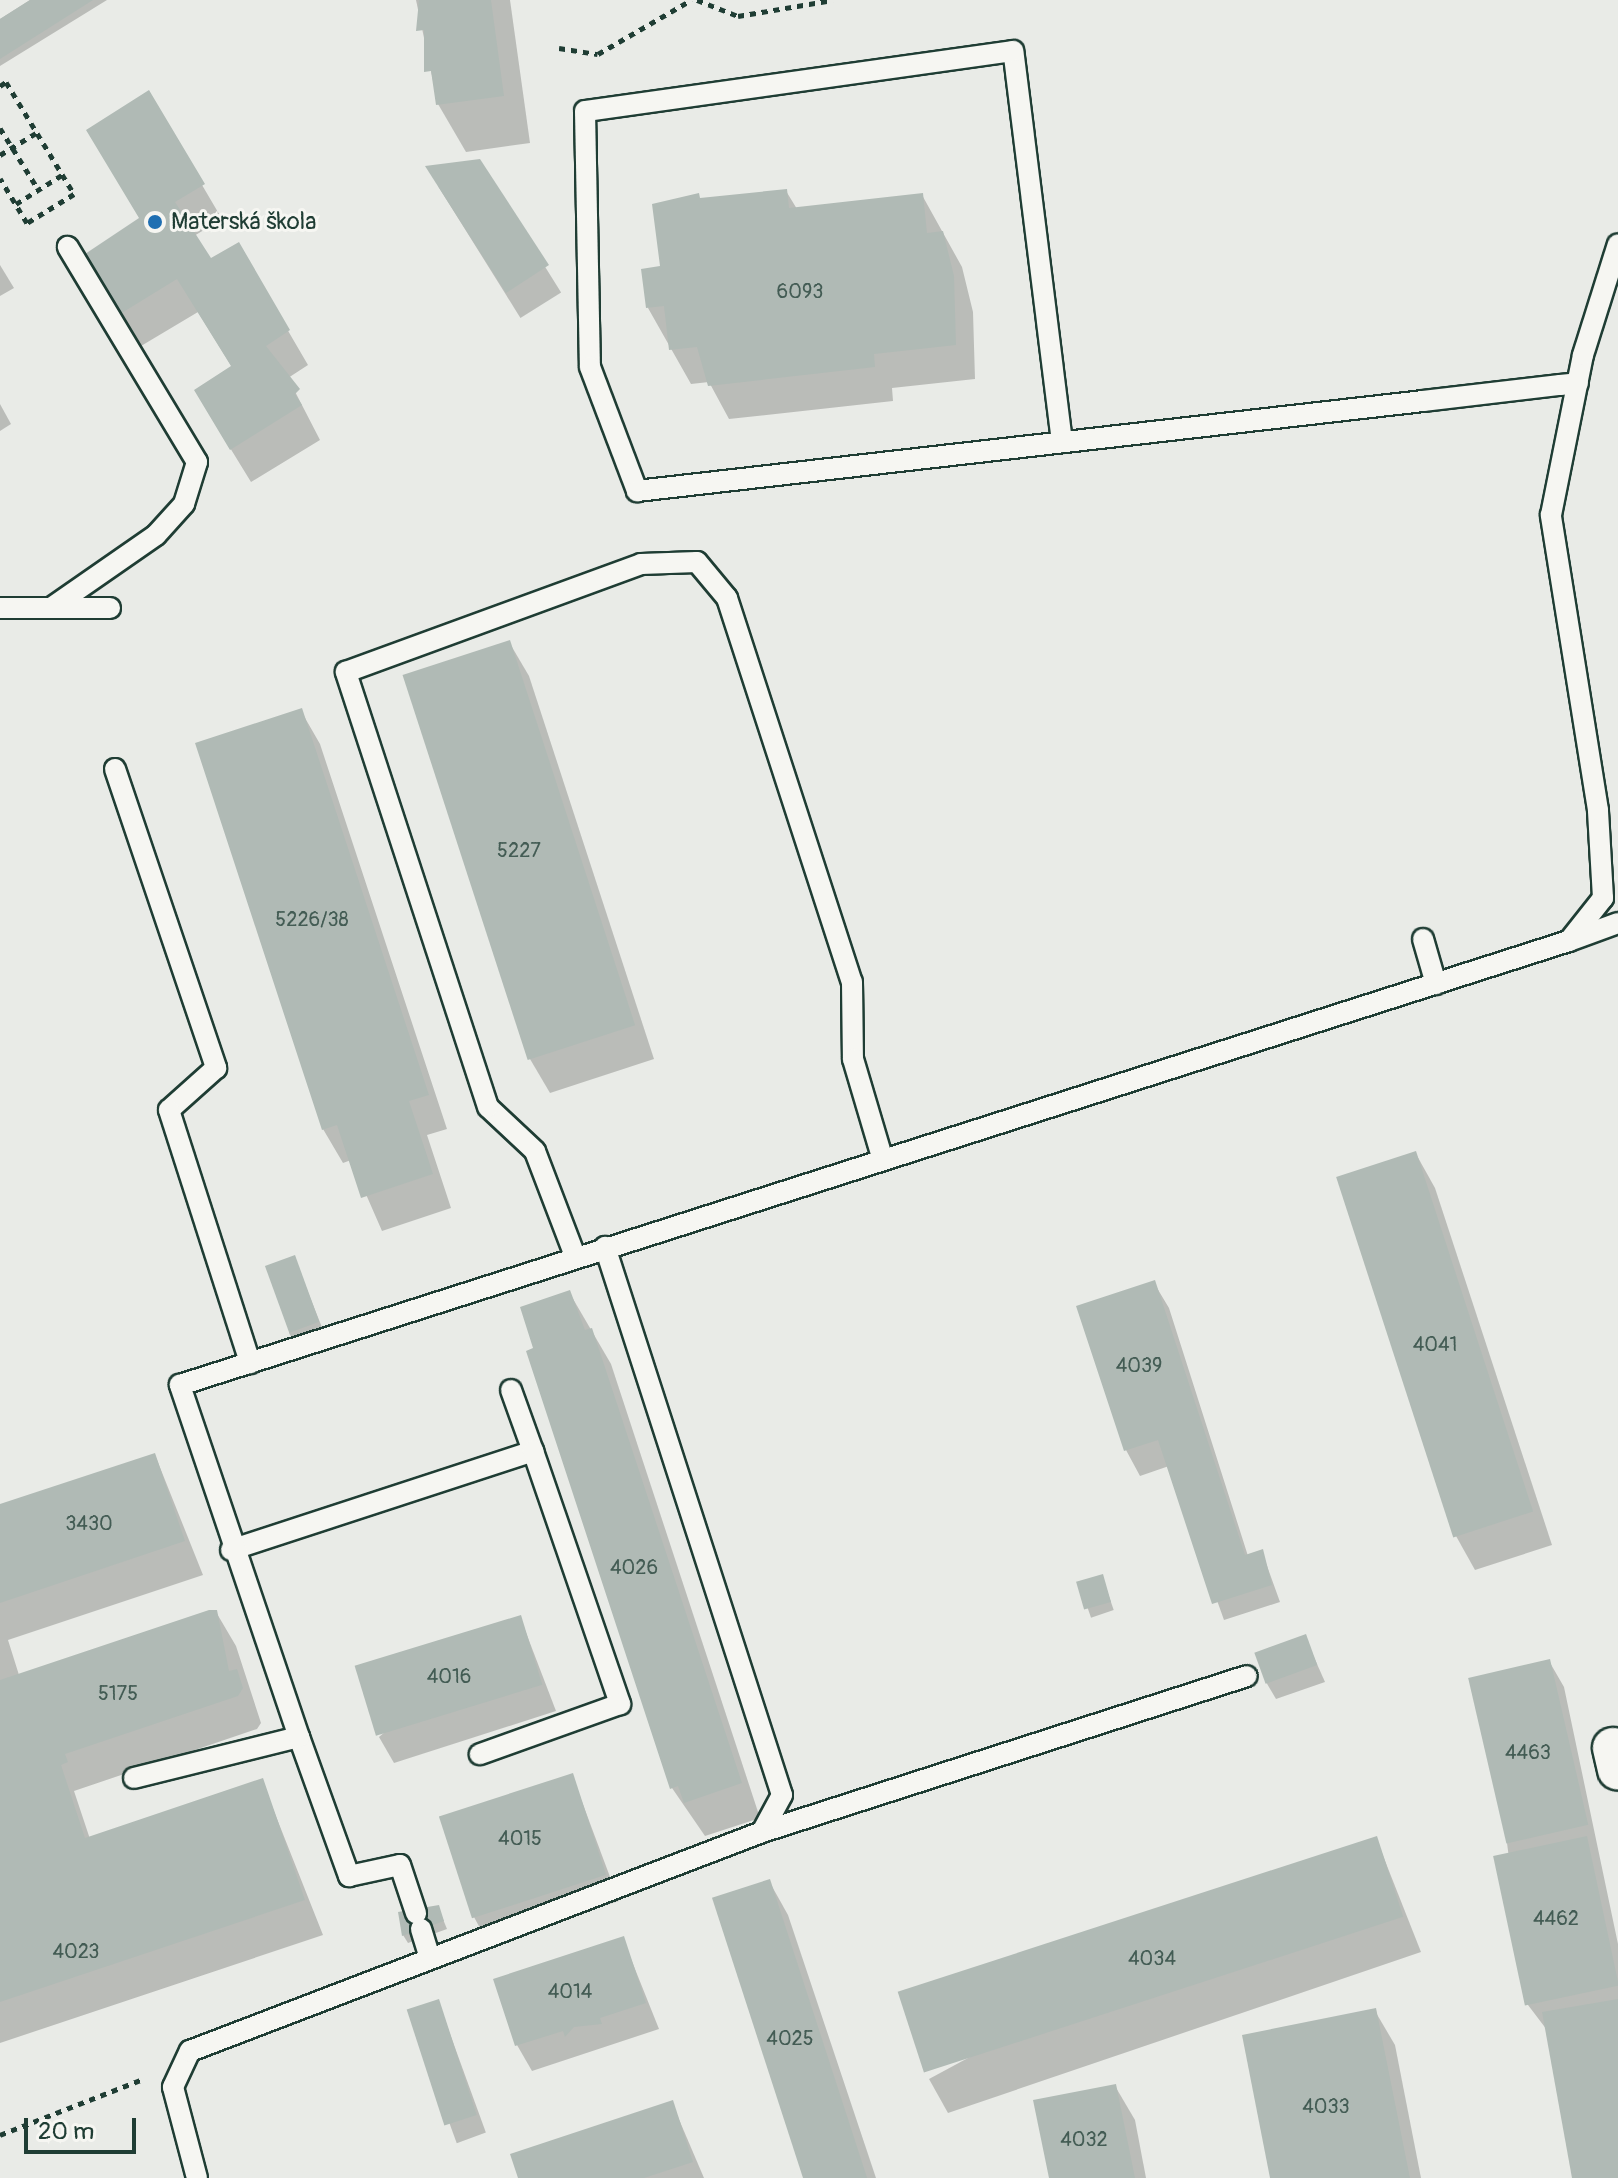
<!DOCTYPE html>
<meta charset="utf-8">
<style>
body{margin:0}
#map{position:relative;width:1618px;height:2178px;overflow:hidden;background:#e9ebe7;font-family:Pangolin,sans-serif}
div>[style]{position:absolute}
.shadow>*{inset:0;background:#0003;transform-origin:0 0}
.building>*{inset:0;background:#b0bab5;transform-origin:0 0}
.path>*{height:5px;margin-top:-2.5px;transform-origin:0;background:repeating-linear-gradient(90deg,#1f3d34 0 6px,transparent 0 12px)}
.roads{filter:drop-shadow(2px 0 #1f3d34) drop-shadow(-2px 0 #1f3d34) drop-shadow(0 2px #1f3d34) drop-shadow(0 -2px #1f3d34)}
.service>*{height:20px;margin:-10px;padding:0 10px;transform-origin:10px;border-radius:10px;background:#f6f6f2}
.minor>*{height:40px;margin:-20px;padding:0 20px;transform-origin:20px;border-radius:20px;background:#f6f6f2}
.dots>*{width:22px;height:22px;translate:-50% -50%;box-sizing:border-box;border:4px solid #f6f6f2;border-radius:50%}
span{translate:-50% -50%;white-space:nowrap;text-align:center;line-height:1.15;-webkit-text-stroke:6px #f6f6f2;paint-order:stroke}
.number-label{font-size:20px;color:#435c54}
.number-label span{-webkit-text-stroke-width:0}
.poi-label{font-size:24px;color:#1f3d34}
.left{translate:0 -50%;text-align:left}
.scale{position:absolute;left:24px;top:2118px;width:112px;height:36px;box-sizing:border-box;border:4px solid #1f3d34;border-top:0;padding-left:10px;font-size:24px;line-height:28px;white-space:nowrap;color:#1f3d34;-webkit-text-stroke:6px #f6f6f2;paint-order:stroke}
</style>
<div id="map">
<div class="shadow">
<i style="clip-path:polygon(30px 0,107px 0,0 66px,0 19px)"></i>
<i style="clip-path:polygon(416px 0,510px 0,530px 143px,466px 152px,438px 104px)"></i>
<i style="clip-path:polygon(148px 93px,222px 219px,194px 236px,210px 260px,238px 245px,308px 365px,288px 378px,320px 440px,251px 482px,216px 425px,232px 367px,198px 312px,141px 346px,88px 255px,141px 219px)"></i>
<i style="left:479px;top:161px;width:155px;height:48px;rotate:58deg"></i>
<i style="clip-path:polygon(786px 191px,797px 209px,922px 195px,962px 267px,973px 312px,975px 379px,892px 388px,893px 401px,729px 419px,709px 382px,691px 384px,648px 308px,662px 268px,701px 200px)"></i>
<i style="clip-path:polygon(0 265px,14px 288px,0 296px)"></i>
<i style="clip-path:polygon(0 404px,11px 424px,0 431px)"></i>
<i style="clip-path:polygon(509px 642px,529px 676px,654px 1059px,550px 1093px,530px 1059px)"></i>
<i style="clip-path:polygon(301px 711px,320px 744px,447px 1129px,427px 1135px,451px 1208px,382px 1231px,351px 1160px,343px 1163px,323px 1129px)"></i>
<i style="clip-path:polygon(1416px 1154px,1435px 1188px,1552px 1545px,1475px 1570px,1456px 1536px)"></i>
<i style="clip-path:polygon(294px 1257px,327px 1340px,299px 1350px,289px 1333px)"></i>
<i style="clip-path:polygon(1154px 1283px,1169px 1308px,1248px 1556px,1262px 1552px,1280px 1602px,1224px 1620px,1169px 1466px,1140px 1476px,1126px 1450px)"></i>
<i style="clip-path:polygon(569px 1292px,611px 1364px,760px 1818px,705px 1836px,672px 1788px,536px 1349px)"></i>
<i style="clip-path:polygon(155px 1455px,203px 1575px,8px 1640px,19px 1675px,216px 1612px,236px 1646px,261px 1723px,257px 1729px,74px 1791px,90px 1839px,262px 1781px,323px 1935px,0 2043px,0 1507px)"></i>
<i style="left:1102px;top:1576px;width:36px;height:24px;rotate:71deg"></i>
<i style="clip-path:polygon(520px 1617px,556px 1711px,394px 1763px,379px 1737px)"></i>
<i style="clip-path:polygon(1305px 1637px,1325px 1682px,1276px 1699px,1266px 1682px)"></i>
<i style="clip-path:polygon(1549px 1661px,1564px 1687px,1618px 1944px,1618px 2178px,1574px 2178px,1547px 2030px,1528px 2005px,1507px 1843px)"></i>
<i style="clip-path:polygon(572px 1775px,619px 1901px,488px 1943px,474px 1917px)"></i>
<i style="clip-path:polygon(1376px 1838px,1421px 1952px,948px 2113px,929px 2079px)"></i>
<i style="clip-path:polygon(769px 1881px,788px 1915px,876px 2178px,807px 2178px)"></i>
<i style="clip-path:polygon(438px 1907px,447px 1929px,408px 1943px,403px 1935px)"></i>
<i style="clip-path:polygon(623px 1939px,659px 2029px,532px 2071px,517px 2045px)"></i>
<i style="left:438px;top:2001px;width:140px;height:31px;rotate:70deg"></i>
<i style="clip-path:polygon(1375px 2011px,1395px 2045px,1421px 2178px,1272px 2178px)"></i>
<i style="clip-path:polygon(1115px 2086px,1135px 2120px,1146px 2178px,1051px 2178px)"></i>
<i style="clip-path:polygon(672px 2103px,704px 2178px,520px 2178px)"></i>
</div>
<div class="building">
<i style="clip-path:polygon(30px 0,93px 0,0 59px,0 19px)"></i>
<i style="clip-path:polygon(419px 0,491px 0,504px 96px,436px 105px,431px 71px,424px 72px,424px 30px,416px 31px)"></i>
<i style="clip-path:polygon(149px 90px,205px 184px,175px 202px,211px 258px,239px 242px,290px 330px,266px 346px,300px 389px,295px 394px,302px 405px,230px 450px,194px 390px,231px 366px,177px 279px,120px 314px,85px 254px,139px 218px,86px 130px)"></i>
<i style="clip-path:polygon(480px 159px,549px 265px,506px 293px,425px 166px)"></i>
<i style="clip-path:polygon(787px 189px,789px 208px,923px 193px,927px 233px,943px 231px,954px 276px,956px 345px,874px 354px,875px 367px,708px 386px,697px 347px,669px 350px,664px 306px,646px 308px,641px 269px,660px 266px,652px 204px,699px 193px,700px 198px)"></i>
<i style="left:510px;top:640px;width:405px;height:113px;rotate:72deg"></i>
<i style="clip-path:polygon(302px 708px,429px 1095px,409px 1101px,433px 1174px,361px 1198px,337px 1125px,322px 1130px,195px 743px)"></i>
<i style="left:1416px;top:1151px;width:379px;height:84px;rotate:72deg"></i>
<i style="left:295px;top:1255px;width:71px;height:32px;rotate:70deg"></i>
<i style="clip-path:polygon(1155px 1280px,1245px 1555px,1263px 1549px,1272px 1585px,1212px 1604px,1158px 1440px,1124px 1451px,1076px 1306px)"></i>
<i style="clip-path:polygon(570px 1290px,585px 1330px,592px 1328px,742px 1783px,684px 1803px,678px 1786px,670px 1789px,526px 1351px,533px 1348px,520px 1307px)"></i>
<i style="clip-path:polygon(155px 1453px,185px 1541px,0 1603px,0 1504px)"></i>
<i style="left:1103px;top:1574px;width:29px;height:28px;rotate:74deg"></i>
<i style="clip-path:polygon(209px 1610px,217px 1610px,229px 1671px,237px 1669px,243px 1688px,238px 1696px,65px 1754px,68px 1762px,61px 1765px,85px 1838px,263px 1778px,305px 1900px,0 2002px,0 1680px)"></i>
<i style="left:521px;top:1615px;width:73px;height:174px;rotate:73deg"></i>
<i style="left:1306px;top:1634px;width:33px;height:55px;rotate:70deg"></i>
<i style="left:1550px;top:1659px;width:170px;height:84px;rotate:77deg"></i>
<i style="left:573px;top:1773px;width:107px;height:141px;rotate:72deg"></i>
<i style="left:1377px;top:1836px;width:85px;height:504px;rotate:72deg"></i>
<i style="left:1587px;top:1836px;width:153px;height:96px;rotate:78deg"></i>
<i style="left:770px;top:1879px;width:315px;height:61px;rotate:72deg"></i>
<i style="clip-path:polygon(439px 1905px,444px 1921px,402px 1936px,398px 1912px)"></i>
<i style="clip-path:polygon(624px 1936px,646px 2003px,600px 2018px,602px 2024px,574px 2027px,565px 2037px,563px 2031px,515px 2046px,493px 1979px)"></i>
<i style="left:439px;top:1999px;width:122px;height:34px;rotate:72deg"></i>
<i style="clip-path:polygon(1618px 1999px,1618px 2178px,1572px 2178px,1542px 2012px)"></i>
<i style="clip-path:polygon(1376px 2008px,1410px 2178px,1270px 2178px,1242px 2035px)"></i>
<i style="clip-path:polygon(1116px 2084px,1135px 2178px,1049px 2178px,1033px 2100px)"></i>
<i style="clip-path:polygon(673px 2100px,693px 2162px,644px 2178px,518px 2178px,510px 2154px)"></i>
</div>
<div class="path">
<i style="left:697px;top:0;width:44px;rotate:21.3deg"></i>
<i style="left:738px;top:16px;width:96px;rotate:-9.6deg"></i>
<i style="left:559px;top:48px;width:39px;rotate:9deg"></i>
<i style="left:598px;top:54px;width:108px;rotate:-30.1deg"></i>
<i style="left:0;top:86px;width:7px;rotate:-34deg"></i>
<i style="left:6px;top:82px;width:131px;rotate:58.7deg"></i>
<i style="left:74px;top:194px;width:55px;rotate:148.3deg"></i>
<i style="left:27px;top:223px;width:52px;rotate:-121deg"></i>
<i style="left:0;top:128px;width:72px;rotate:58.1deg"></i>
<i style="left:0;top:155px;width:42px;rotate:-31.4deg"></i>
<i style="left:16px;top:204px;width:54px;rotate:-32.2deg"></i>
<i style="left:0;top:2135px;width:154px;rotate:-21.4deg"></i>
</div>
<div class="roads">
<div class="service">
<i style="left:1062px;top:442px;width:394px;rotate:-97.1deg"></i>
<i style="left:1013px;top:51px;width:432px;rotate:172deg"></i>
<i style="left:585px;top:111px;width:256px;rotate:88.9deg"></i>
<i style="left:590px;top:367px;width:133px;rotate:69.2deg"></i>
<i style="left:637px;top:491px;width:791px;rotate:-6.53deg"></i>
<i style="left:1423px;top:401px;width:138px;rotate:-6.7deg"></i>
<i style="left:1560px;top:385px;width:18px;rotate:-6deg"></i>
<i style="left:0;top:608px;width:110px"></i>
<i style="left:51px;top:608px;width:128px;rotate:-34.8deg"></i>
<i style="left:156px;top:535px;width:42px;rotate:-47.9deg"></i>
<i style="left:184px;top:504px;width:44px;rotate:-72.8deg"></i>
<i style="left:197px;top:462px;width:251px;rotate:-121deg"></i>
<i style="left:115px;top:769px;width:316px;rotate:71.3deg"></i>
<i style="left:216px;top:1068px;width:63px;rotate:138.2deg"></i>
<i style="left:169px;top:1110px;width:266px;rotate:72.2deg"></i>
<i style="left:1423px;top:939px;width:47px;rotate:73.9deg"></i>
<i style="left:1569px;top:941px;width:52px;rotate:-20.2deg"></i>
<i style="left:575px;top:1256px;width:112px;rotate:-110.9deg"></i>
<i style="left:535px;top:1151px;width:64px;rotate:-136.9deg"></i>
<i style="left:488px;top:1107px;width:458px;rotate:-108.1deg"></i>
<i style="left:346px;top:672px;width:314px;rotate:-20.1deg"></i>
<i style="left:641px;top:564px;width:56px;rotate:-2deg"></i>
<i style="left:697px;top:562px;width:47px;rotate:50.2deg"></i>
<i style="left:727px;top:598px;width:404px;rotate:72deg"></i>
<i style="left:852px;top:982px;width:77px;rotate:89.3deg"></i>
<i style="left:853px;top:1059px;width:102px;rotate:73.5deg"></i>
<i style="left:511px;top:1390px;width:65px;rotate:70.2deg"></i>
<i style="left:231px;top:1550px;width:318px;rotate:-18.1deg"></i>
<i style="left:533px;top:1451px;width:268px;rotate:71deg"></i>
<i style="left:620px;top:1704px;width:149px;rotate:160.3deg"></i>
<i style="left:299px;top:1737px;width:148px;rotate:70.2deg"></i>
<i style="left:349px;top:1876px;width:52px;rotate:-12.2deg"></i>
<i style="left:400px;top:1865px;width:51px;rotate:71.6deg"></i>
<i style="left:134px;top:1778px;width:170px;rotate:-14deg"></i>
<i style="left:299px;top:1737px;width:372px;rotate:-108.7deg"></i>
<i style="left:180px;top:1385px;width:1458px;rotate:-17.73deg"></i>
<i style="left:1569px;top:941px;width:55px;rotate:-51.7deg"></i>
<i style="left:1603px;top:898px;width:88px;rotate:-93.3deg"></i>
<i style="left:1598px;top:810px;width:299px;rotate:-99.1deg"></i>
<i style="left:1551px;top:515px;width:163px;rotate:-78.7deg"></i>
<i style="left:1583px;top:355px;width:116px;rotate:-72.5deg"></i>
<i style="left:762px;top:1832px;width:509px;rotate:-17.83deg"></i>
<i style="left:421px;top:1929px;width:30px;rotate:73deg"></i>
<i style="left:197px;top:2178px;width:94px;rotate:-104.8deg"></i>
<i style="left:173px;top:2087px;width:40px;rotate:-65deg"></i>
<i style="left:190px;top:2051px;width:612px;rotate:-20.95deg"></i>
<i style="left:762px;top:1832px;width:42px;rotate:-61.6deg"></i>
<i style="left:782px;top:1795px;width:576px;rotate:-107.9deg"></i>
</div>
<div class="minor">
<i style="left:1613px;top:1748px;width:22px;rotate:77deg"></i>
</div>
</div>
<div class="dots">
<i style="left:155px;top:222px;background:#1f6fb2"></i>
</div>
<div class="number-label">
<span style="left:800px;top:291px">6093</span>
<span style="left:519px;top:850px">5227</span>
<span style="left:312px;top:919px">5226/38</span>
<span style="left:1435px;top:1344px">4041</span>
<span style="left:1139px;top:1365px">4039</span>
<span style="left:89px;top:1523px">3430</span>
<span style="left:634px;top:1567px">4026</span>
<span style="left:449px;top:1676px">4016</span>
<span style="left:118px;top:1693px">5175</span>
<span style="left:1528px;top:1752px">4463</span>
<span style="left:520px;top:1838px">4015</span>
<span style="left:1556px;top:1918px">4462</span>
<span style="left:76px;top:1951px">4023</span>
<span style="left:1152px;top:1958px">4034</span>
<span style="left:570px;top:1991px">4014</span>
<span style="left:790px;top:2038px">4025</span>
<span style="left:1326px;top:2106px">4033</span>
<span style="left:1084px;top:2139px">4032</span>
</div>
<div class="poi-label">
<span class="left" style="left:171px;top:222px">Materská škola</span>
</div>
<div class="scale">20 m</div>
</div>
